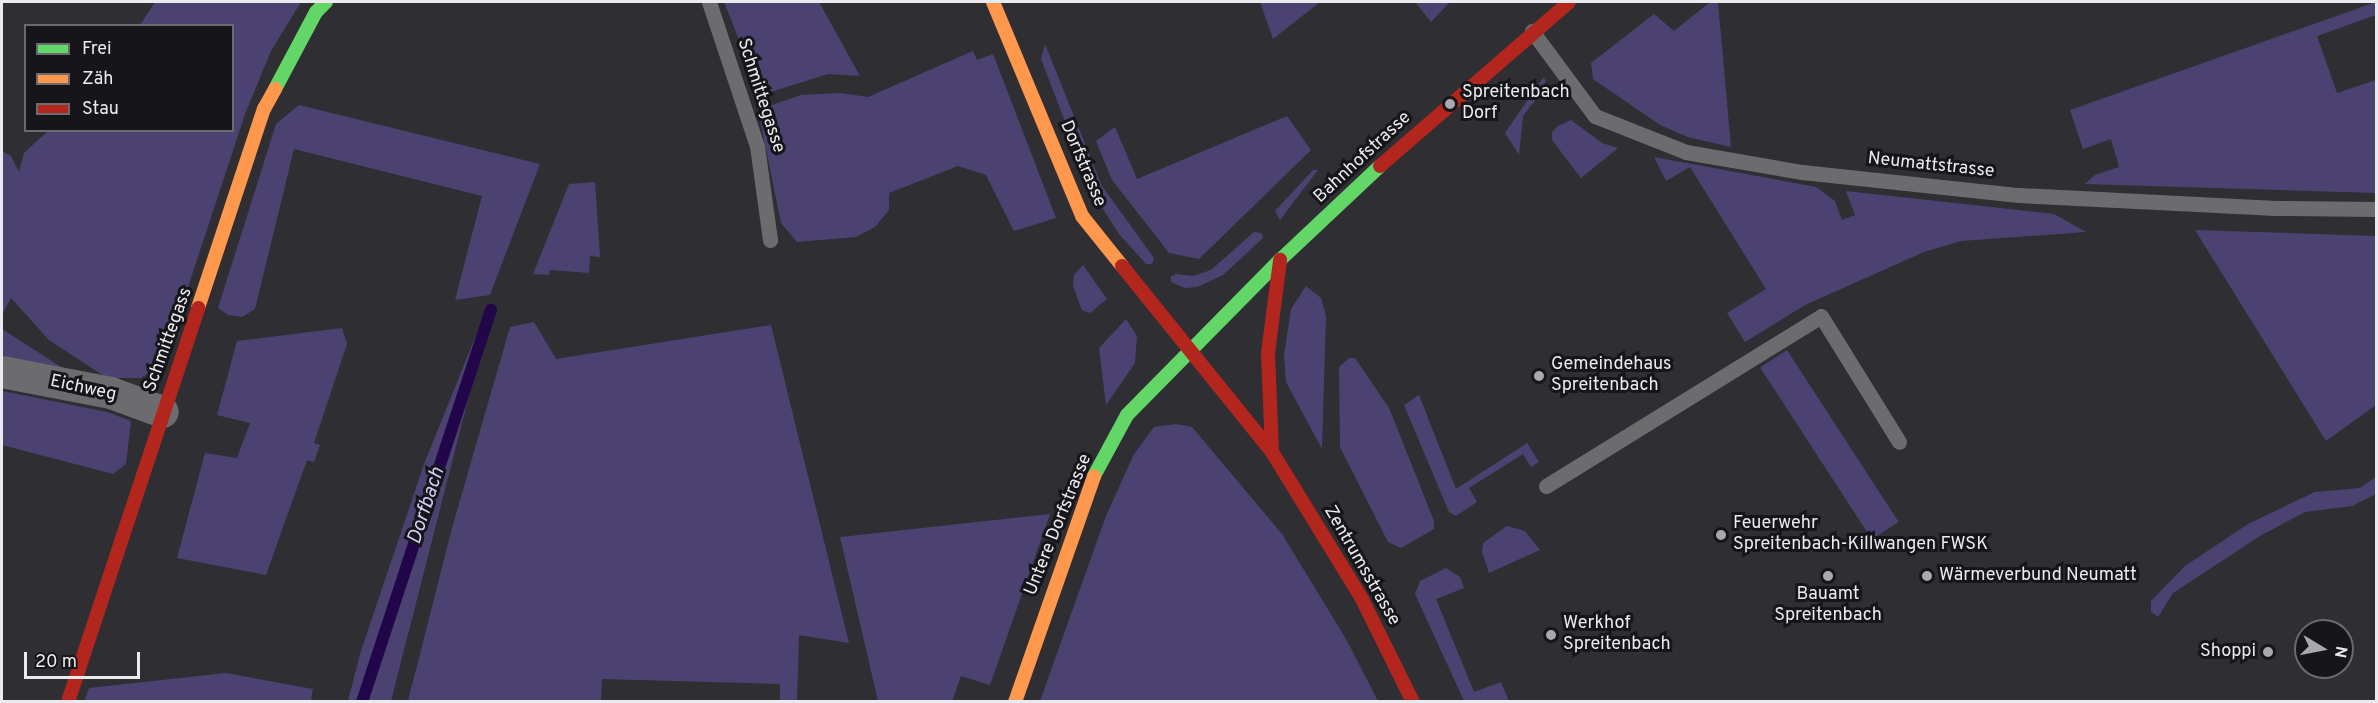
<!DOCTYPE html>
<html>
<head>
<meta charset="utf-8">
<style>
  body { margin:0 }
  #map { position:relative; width:2378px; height:703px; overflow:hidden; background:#2f2e33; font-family:Overpass,sans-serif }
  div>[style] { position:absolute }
  .green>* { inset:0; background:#4c4272; transform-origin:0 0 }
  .stream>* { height:12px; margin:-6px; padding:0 6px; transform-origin:6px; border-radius:6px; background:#21064a }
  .lane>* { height:15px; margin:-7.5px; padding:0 7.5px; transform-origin:7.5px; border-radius:7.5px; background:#6c6c6e }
  .street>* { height:32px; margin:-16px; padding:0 16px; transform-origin:16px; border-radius:16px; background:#6c6c6e }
  .fast>* { height:14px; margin:-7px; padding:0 7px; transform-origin:7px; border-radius:7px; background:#63d668 }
  .slow>* { height:14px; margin:-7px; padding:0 7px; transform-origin:7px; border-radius:7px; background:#ff974d }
  .jam>* { height:14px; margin:-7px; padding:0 7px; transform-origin:7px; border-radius:7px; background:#b3261e }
  .dots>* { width:16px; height:16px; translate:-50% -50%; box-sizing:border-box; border:3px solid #161519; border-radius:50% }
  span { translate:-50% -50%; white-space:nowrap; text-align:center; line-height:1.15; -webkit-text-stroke:6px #161519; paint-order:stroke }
  .poi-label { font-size:18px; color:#ebeaef }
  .left { translate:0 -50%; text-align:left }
  .right { translate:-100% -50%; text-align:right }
  .street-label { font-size:18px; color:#ebeaef }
  .water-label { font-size:20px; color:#d4cdf9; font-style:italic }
  .frame { position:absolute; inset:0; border:3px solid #ebeaef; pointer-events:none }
  .legend { position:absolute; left:24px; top:24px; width:210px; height:108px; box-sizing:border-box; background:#161519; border:2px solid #6b6a6f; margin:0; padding:8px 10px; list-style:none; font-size:18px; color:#ebeaef }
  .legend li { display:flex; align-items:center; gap:12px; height:30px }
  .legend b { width:30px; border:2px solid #6b6a6f }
  .north { position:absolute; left:2294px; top:619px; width:60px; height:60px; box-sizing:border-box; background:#161519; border:2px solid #6b6a6f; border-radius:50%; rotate:100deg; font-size:16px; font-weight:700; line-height:24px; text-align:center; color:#ebeaef }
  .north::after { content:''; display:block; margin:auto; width:21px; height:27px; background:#a9a8ad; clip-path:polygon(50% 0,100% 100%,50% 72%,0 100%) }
  .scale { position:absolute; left:24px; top:652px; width:116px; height:27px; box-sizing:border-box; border:3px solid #ebeaef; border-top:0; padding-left:8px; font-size:18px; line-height:21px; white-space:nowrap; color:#ebeaef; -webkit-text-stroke:4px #161519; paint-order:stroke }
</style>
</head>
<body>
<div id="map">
  <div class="green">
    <i style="clip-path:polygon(155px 2px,301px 2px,271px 51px,245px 114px,169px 345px,156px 368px,141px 378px,107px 378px,49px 340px,11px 298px,2px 315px,2px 151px,11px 156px,19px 172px,24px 153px,48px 131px,232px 130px,232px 26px,140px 25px)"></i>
    <i style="clip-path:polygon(724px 2px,819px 2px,860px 76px,828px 74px,761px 95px)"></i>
    <i style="clip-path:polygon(1260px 2px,1320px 2px,1273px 39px)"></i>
    <i style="clip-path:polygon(1415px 2px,1450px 2px,1431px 22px)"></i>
    <i style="clip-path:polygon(1710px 2px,1718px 2px,1731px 147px,1688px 137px,1660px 125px,1593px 79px,1591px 63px,1654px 14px,1674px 31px)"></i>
    <i style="clip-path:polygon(2376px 2px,2376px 15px,2317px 36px,2337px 93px,2376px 80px,2376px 193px,2085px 184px,2095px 175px,2119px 167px,2111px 139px,2083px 149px,2070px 110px)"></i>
    <i style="clip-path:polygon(1045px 44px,1102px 186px,1154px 258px,1152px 264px,1146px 264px,1119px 234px,1092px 192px,1041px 59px)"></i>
    <i style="clip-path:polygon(973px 51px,977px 60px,993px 54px,1056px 218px,1014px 231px,986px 175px,958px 166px,889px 193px,889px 210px,875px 227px,856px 237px,797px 242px,781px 223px,758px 110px,801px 95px,840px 93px,868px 97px)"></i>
    <i style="clip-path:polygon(1543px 78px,1546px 80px,1540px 94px,1523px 116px,1519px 155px,1505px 133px)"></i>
    <i style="clip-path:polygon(299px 105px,540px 164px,490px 295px,455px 300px,482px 196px,294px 149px,255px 309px,242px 317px,228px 315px,218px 308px,276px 124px)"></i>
    <i style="clip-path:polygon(1287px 116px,1311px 150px,1199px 259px,1169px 253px,1112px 180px,1096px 141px,1115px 127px,1137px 179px)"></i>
    <i style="clip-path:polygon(1571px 120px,1602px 143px,1618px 148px,1581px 178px,1552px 140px,1552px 132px,1558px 126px)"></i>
    <i style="clip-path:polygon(1654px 157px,1816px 187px,1835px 201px,1842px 220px,1855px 215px,1846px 191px,2054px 214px,2086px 232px,1961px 241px,1924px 252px,1805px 305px,1745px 342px,1727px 313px,1766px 289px,1690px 167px,1666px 181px)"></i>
    <i style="clip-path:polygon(1313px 170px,1318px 170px,1280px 220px,1275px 211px)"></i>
    <i style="clip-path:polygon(595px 182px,600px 257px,590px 256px,589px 273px,550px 270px,549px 275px,533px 274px,569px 184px)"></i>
    <i style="clip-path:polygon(2195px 230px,2376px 236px,2376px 405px,2326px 441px)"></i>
    <i style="clip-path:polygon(1254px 232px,1262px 233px,1263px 238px,1223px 275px,1197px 287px,1185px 288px,1171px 282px,1171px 276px,1176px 274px,1193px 276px,1211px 270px)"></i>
    <i style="clip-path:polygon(1083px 265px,1107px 299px,1090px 313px,1082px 310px,1073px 286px,1074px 275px)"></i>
    <i style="clip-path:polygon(1306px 286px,1321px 298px,1326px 316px,1322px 449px,1286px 382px,1284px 356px,1291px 309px)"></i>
    <i style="clip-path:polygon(485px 313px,494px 316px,474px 376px,391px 701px,348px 701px,360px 654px,424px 464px)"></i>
    <i style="clip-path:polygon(1126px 319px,1137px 336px,1135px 363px,1106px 405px,1099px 348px)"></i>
    <i style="clip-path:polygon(534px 322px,556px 359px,771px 325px,849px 643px,799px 635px,797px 701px,780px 701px,780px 684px,602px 679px,601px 701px,408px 701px,452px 528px,510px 327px)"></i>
    <i style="clip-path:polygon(342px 328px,347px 344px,314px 443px,320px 445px,314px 462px,307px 460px,266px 575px,177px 558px,205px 453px,237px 458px,250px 423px,217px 415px,237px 341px)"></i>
    <i style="clip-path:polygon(2px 329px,72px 374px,2px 356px)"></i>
    <i style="left:1787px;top:350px;width:205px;height:32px;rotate:57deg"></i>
    <i style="clip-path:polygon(1349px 358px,1355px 358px,1389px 408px,1434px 521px,1434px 529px,1401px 548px,1388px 542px,1340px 447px,1339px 367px)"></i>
    <i style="clip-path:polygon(2px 391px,107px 412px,131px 421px,126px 464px,113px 474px,2px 445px)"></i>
    <i style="clip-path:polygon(1419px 395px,1456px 489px,1527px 443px,1539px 462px,1531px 467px,1523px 454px,1469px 488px,1477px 502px,1456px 516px,1449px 512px,1404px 405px)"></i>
    <i style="clip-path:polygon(1176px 424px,1192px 427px,1282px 534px,1346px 639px,1378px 701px,1040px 701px,1106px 516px,1134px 454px,1154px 427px)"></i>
    <i style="clip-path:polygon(2376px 477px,2376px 494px,2352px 506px,2305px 512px,2260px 536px,2173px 593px,2158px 617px,2151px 612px,2151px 601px,2185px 566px,2248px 524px,2315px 492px,2360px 488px)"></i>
    <i style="clip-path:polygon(1050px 514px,990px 685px,961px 676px,952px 701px,878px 701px,840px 537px)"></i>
    <i style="clip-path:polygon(1507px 526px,1525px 531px,1540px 550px,1489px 573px,1482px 552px,1483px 543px)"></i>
    <i style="clip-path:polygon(1446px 568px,1460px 577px,1464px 588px,1436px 599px,1474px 692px,1501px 682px,1509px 701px,1464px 701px,1415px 594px,1420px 581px)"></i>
    <i style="clip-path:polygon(226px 673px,313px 689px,311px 700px,316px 701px,84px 702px,89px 688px)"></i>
  </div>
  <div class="stream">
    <i style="left:362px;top:702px;width:413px;rotate:-71.8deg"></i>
  </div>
  <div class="lane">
    <i style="left:709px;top:2px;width:152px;rotate:71.6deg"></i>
    <i style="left:757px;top:146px;width:95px;rotate:82.1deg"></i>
    <i style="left:1532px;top:31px;width:106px;rotate:53.5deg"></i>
    <i style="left:1595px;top:116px;width:98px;rotate:21.6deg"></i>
    <i style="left:1686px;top:152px;width:118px;rotate:9.8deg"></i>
    <i style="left:1802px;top:172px;width:218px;rotate:6.1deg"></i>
    <i style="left:2019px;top:195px;width:257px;rotate:2.9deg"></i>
    <i style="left:2276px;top:208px;width:100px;rotate:0.6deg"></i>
    <i style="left:1546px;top:486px;width:323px;rotate:-31.7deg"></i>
    <i style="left:1821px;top:316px;width:148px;rotate:58.2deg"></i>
  </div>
  <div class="street">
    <i style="left:2px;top:372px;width:111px;rotate:10.9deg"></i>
    <i style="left:111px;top:393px;width:55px;rotate:20.1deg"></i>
  </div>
  <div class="fast">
    <i style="left:275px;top:89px;width:87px;rotate:-62deg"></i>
    <i style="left:316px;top:12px;width:14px;rotate:-45deg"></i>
    <i style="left:1094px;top:476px;width:69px;rotate:-61.6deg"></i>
    <i style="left:1127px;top:415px;width:218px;rotate:-45.4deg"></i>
    <i style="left:1280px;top:260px;width:137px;rotate:-43.2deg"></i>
  </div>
  <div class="slow">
    <i style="left:993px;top:2px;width:232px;rotate:67.4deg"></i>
    <i style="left:1082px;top:216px;width:64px;rotate:51.3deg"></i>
    <i style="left:198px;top:308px;width:210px;rotate:-71.7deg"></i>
    <i style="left:264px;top:109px;width:23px;rotate:-61deg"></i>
    <i style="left:1015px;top:702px;width:239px;rotate:-70.7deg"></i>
  </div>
  <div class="jam">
    <i style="left:1380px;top:166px;width:250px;rotate:-40.9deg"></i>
    <i style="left:1122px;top:266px;width:239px;rotate:51.1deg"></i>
    <i style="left:1272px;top:452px;width:172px;rotate:58.5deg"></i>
    <i style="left:1362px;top:599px;width:115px;rotate:63.7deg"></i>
    <i style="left:1272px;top:452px;width:99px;rotate:-92.3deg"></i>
    <i style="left:1268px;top:353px;width:94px;rotate:-82.6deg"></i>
    <i style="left:68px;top:702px;width:415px;rotate:-71.7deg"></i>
  </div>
  <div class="dots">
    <i style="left:1450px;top:104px;background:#a9a8ad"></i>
    <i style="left:1539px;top:376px;background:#a9a8ad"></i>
    <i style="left:1721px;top:535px;background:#a9a8ad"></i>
    <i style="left:1828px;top:576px;background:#a9a8ad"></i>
    <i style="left:1927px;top:576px;background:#a9a8ad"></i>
    <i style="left:1551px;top:635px;background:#a9a8ad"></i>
    <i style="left:2268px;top:652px;background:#a9a8ad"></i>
  </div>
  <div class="poi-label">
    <span class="left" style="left:1462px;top:104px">Spreitenbach<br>Dorf</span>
    <span class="left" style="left:1551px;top:376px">Gemeindehaus<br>Spreitenbach</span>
    <span class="left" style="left:1733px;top:535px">Feuerwehr<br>Spreitenbach-Killwangen FWSK</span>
    <span class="left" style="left:1939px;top:576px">Wärmeverbund Neumatt</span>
    <span style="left:1828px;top:606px">Bauamt<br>Spreitenbach</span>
    <span class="left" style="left:1563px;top:635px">Werkhof<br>Spreitenbach</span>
    <span class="right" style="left:2256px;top:652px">Shoppi</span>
  </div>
  <div class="street-label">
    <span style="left:760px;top:96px;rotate:72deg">Schmittegasse</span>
    <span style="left:1363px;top:158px;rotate:-43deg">Bahnhofstrasse</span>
    <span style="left:1082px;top:164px;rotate:67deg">Dorfstrasse</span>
    <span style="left:1931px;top:166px;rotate:6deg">Neumattstrasse</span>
    <span style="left:169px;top:340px;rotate:-70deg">Schmittegass</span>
    <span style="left:83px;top:389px;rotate:12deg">Eichweg</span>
    <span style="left:1059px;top:525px;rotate:-68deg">Untere Dorfstrasse</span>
    <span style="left:1361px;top:566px;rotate:60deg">Zentrumsstrasse</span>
  </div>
  <div class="water-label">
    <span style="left:427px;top:506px;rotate:-72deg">Dorfbach</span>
  </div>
  <div class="frame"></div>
  <ul class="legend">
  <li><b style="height:8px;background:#63d668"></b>Frei</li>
  <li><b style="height:8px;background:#ff974d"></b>Zäh</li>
  <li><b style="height:8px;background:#b3261e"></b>Stau</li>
  </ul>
  <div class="north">N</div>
  <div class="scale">20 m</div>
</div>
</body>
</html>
